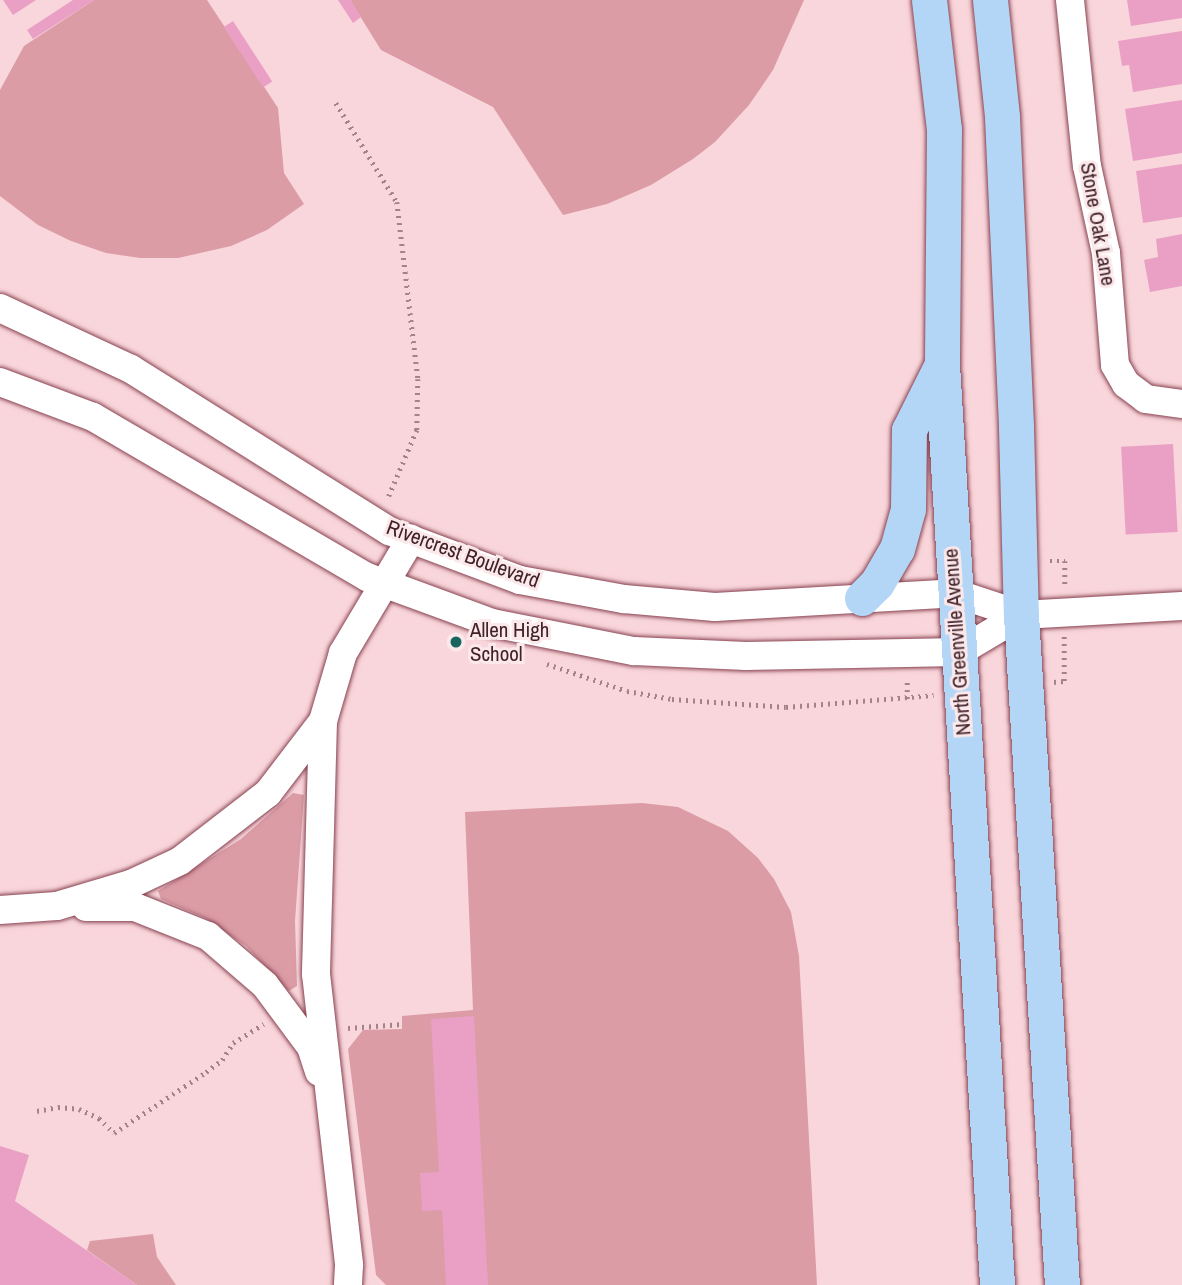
<!DOCTYPE html>
<html>
<head>
<meta charset="utf-8">
<style>
  body { margin:0 }
  #map { position:relative; width:1182px; height:1285px; overflow:hidden; background:#f9d6db; font-family:"Archivo Narrow",sans-serif }
  div>[style] { position:absolute }
  .green>* { inset:0; background:#db9ca6 }
  .building>* { inset:0; background:#e9a0c4; transform-origin:0 0 }
  .path>* { height:4.5px; margin-top:-2.25px; transform-origin:0; background:repeating-linear-gradient(90deg,#a48388 0 2px,transparent 0 7px) }
  .roads { filter:drop-shadow(0 0 2px #884150) drop-shadow(0 0 2px #884150) }
  .minor>* { height:28px; margin:-14px; padding:0 14px; transform-origin:14px; border-radius:14px; background:#fff }
  .major>* { height:35px; margin:-17.5px; padding:0 17.5px; transform-origin:17.5px; border-radius:17.5px; background:#b3d6f7 }
  .dots>* { width:19px; height:19px; translate:-50% -50%; box-sizing:border-box; border:4px solid #fae8eb; border-radius:50% }
  span { translate:-50% -50%; white-space:nowrap; text-align:center; line-height:1.15; -webkit-text-stroke:6px #fae8eb; paint-order:stroke }
  .street-label { font-size:21px; color:#422228 }
  .poi-label { font-size:21px; color:#422228 }
  .left { translate:0 -50%; text-align:left }
</style>
</head>
<body>
<div id="map">
  <div class="green">
    <i style="clip-path:polygon(94px 0,207px 0,278px 108px,284px 173px,304px 204px,267px 230px,231px 246px,178px 258px,140px 258px,106px 253px,71px 241px,38px 225px,0 196px,0 90px,24px 46px)"></i>
    <i style="clip-path:polygon(350px 0,804px 0,773px 70px,749px 105px,715px 142px,693px 159px,651px 185px,607px 204px,563px 215px,493px 107px,381px 50px)"></i>
    <i style="clip-path:polygon(293px 793px,304px 795px,295px 921px,297px 986px,289px 991px,246px 946px,205px 918px,161px 899px,158px 891px,241px 839px)"></i>
    <i style="clip-path:polygon(642px 803px,678px 807px,728px 831px,758px 858px,774px 879px,791px 912px,799px 956px,817px 1285px,386px 1285px,376px 1275px,348px 1049px,363px 1030px,402px 1029px,402px 1016px,473px 1010px,465px 812px)"></i>
    <i style="clip-path:polygon(153px 1234px,157px 1257px,176px 1285px,137px 1285px,87px 1250px,90px 1241px)"></i>
  </div>
  <div class="building">
    <i style="clip-path:polygon(3px 0,36px 0,13px 15px)"></i>
    <i style="clip-path:polygon(73px 0,94px 0,33px 39px,27px 30px)"></i>
    <i style="clip-path:polygon(338px 0,350px 0,361px 17px,353px 23px)"></i>
    <i style="clip-path:polygon(1127px 0,1182px 0,1182px 18px,1131px 26px)"></i>
    <i style="left:233px;top:21px;width:72px;height:11px;rotate:57deg"></i>
    <i style="clip-path:polygon(1182px 31px,1182px 84px,1133px 92px,1129px 65px,1122px 66px,1118px 41px)"></i>
    <i style="clip-path:polygon(1182px 100px,1182px 153px,1133px 161px,1125px 109px)"></i>
    <i style="clip-path:polygon(1182px 164px,1182px 217px,1143px 223px,1136px 171px)"></i>
    <i style="clip-path:polygon(1182px 234px,1182px 286px,1150px 292px,1144px 260px,1158px 257px,1156px 239px)"></i>
    <i style="left:1173px;top:444px;width:88px;height:52px;rotate:87deg"></i>
    <i style="clip-path:polygon(474px 1016px,488px 1285px,446px 1285px,442px 1210px,422px 1211px,420px 1173px,439px 1172px,431px 1019px)"></i>
    <i style="clip-path:polygon(0 1146px,29px 1155px,15px 1201px,137px 1285px,0 1285px)"></i>
  </div>
  <div class="path">
    <i style="left:336px;top:103px;width:116px;rotate:58.4deg"></i>
    <i style="left:397px;top:202px;width:178px;rotate:83.2deg"></i>
    <i style="left:418px;top:379px;width:51px;rotate:91.1deg"></i>
    <i style="left:417px;top:430px;width:72px;rotate:113deg"></i>
    <i style="left:1050px;top:561px;width:15px"></i>
    <i style="left:1065px;top:561px;width:25px;rotate:90deg"></i>
    <i style="left:547px;top:664px;width:84px;rotate:18.6deg"></i>
    <i style="left:627px;top:691px;width:46px;rotate:10.1deg"></i>
    <i style="left:672px;top:699px;width:114px;rotate:4deg"></i>
    <i style="left:786px;top:707px;width:148px;rotate:-4.6deg"></i>
    <i style="left:1054px;top:682px;width:10px;rotate:-6deg"></i>
    <i style="left:1064px;top:681px;width:45px;rotate:-90deg"></i>
    <i style="left:907px;top:699px;width:20px;rotate:-90deg"></i>
    <i style="left:348px;top:1028px;width:54px;rotate:-4.2deg"></i>
    <i style="left:37px;top:1111px;width:21px;rotate:-11deg"></i>
    <i style="left:58px;top:1107px;width:21px;rotate:5deg"></i>
    <i style="left:79px;top:1109px;width:22px;rotate:24deg"></i>
    <i style="left:99px;top:1118px;width:21px;rotate:45deg"></i>
    <i style="left:114px;top:1133px;width:110px;rotate:-33.5deg"></i>
    <i style="left:206px;top:1072px;width:20px;rotate:-37deg"></i>
    <i style="left:222px;top:1060px;width:20px;rotate:-57deg"></i>
    <i style="left:233px;top:1043px;width:36px;rotate:-32deg"></i>
  </div>
  <div class="roads">
    <div class="minor">
      <i style="left:1070px;top:0;width:167px;rotate:84.2deg"></i>
      <i style="left:1087px;top:166px;width:89px;rotate:77.7deg"></i>
      <i style="left:1106px;top:253px;width:112px;rotate:85.4deg"></i>
      <i style="left:1115px;top:365px;width:22px;rotate:60deg"></i>
      <i style="left:1126px;top:384px;width:25px;rotate:37deg"></i>
      <i style="left:1146px;top:399px;width:36px;rotate:8deg"></i>
      <i style="left:0;top:308px;width:145px;rotate:25deg"></i>
      <i style="left:131px;top:369px;width:305px;rotate:32.1deg"></i>
      <i style="left:389px;top:531px;width:140px;rotate:20.5deg"></i>
      <i style="left:520px;top:580px;width:106px;rotate:10.4deg"></i>
      <i style="left:624px;top:599px;width:91px;rotate:5deg"></i>
      <i style="left:715px;top:607px;width:240px;rotate:-3.3deg"></i>
      <i style="left:955px;top:593px;width:70px;rotate:18.4deg"></i>
      <i style="left:1021px;top:615px;width:161px;rotate:-3.2deg"></i>
      <i style="left:0;top:382px;width:99px;rotate:20.6deg"></i>
      <i style="left:93px;top:417px;width:317px;rotate:30.3deg"></i>
      <i style="left:367px;top:577px;width:133px;rotate:20.2deg"></i>
      <i style="left:492px;top:623px;width:145px;rotate:11.2deg"></i>
      <i style="left:634px;top:651px;width:112px;rotate:2.6deg"></i>
      <i style="left:746px;top:656px;width:213px;rotate:-1.1deg"></i>
      <i style="left:959px;top:652px;width:72px;rotate:-30.8deg"></i>
      <i style="left:323px;top:721px;width:253px;rotate:91.6deg"></i>
      <i style="left:316px;top:974px;width:293px;rotate:83.5deg"></i>
      <i style="left:349px;top:1265px;width:20px;rotate:93deg"></i>
      <i style="left:86px;top:907px;width:49px"></i>
      <i style="left:135px;top:907px;width:79px;rotate:21.7deg"></i>
      <i style="left:208px;top:936px;width:75px;rotate:40.7deg"></i>
      <i style="left:265px;top:985px;width:77px;rotate:53.4deg"></i>
      <i style="left:311px;top:1047px;width:26px;rotate:72deg"></i>
      <i style="left:0;top:910px;width:57px;rotate:-4deg"></i>
      <i style="left:57px;top:906px;width:77px;rotate:-16.6deg"></i>
      <i style="left:131px;top:884px;width:54px;rotate:-25.1deg"></i>
      <i style="left:180px;top:861px;width:111px;rotate:-37.7deg"></i>
      <i style="left:268px;top:793px;width:91px;rotate:-52.6deg"></i>
      <i style="left:323px;top:721px;width:71px;rotate:-73.6deg"></i>
      <i style="left:343px;top:653px;width:133px;rotate:-59.2deg"></i>
    </div>
    <div class="major">
      <i style="left:929px;top:0;width:130px;rotate:83.4deg"></i>
      <i style="left:944px;top:129px;width:235px;rotate:90.5deg"></i>
      <i style="left:942px;top:364px;width:923px;rotate:86.58deg"></i>
      <i style="left:990px;top:0;width:118px;rotate:84.1deg"></i>
      <i style="left:1002px;top:117px;width:311px;rotate:87.4deg"></i>
      <i style="left:1016px;top:428px;width:187px;rotate:88.5deg"></i>
      <i style="left:1021px;top:615px;width:671px;rotate:86.5deg"></i>
      <i style="left:862px;top:598px;width:21px;rotate:-45deg"></i>
      <i style="left:877px;top:583px;width:39px;rotate:-60deg"></i>
      <i style="left:897px;top:549px;width:41px;rotate:-74.6deg"></i>
      <i style="left:908px;top:509px;width:79px;rotate:-89.3deg"></i>
      <i style="left:909px;top:430px;width:74px;rotate:-63.4deg"></i>
    </div>
  </div>
  <div class="dots">
    <i style="left:456px;top:642px;background:#196661"></i>
  </div>
  <div class="street-label">
    <span style="left:1098px;top:224px;rotate:80deg">Stone Oak Lane</span>
    <span style="left:463px;top:554px;rotate:20deg">Rivercrest Boulevard</span>
    <span style="left:957px;top:642px;rotate:-94deg">North Greenville Avenue</span>
  </div>
  <div class="poi-label">
    <span class="left" style="left:470px;top:642px">Allen High<br>School</span>
  </div>
</div>
</body>
</html>
